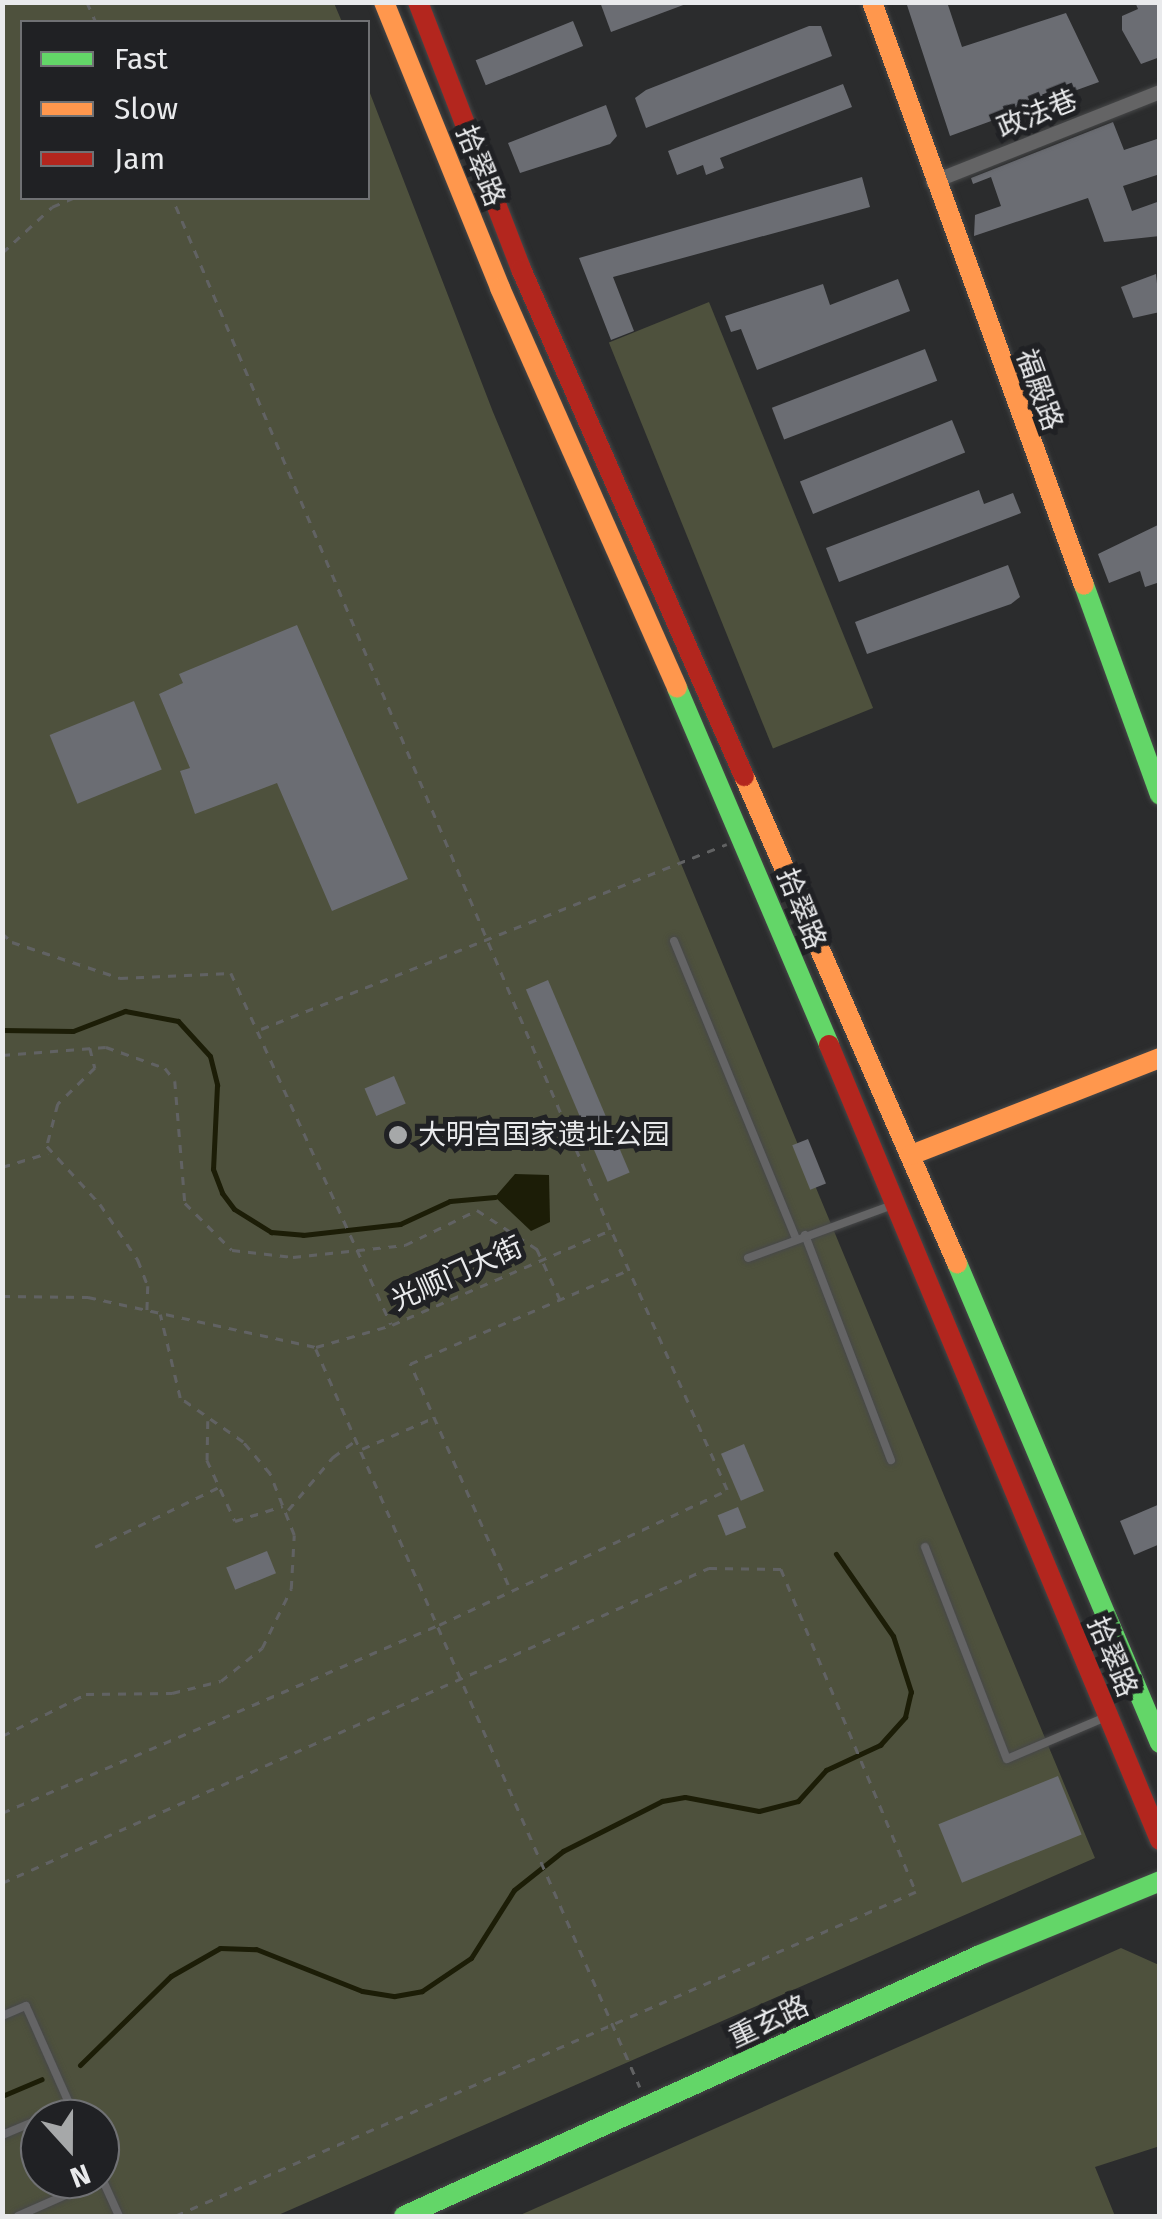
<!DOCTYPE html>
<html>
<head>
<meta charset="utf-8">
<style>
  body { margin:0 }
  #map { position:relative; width:1162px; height:2219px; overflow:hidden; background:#2b2c2d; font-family:"Fira Sans","Noto Sans SC",sans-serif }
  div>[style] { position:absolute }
  .green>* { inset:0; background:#4e513d; transform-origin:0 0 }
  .water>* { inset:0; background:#1c1d07 }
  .stream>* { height:5px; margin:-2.5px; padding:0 2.5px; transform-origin:2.5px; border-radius:2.5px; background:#1c1d07 }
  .building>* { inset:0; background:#6b6d73; transform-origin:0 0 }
  .path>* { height:2.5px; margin-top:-1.25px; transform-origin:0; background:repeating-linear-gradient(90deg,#616263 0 8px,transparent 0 16px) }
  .roads { filter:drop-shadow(0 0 2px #474849) drop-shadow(0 0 2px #474849) }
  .lane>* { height:8px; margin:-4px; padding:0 4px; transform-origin:4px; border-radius:4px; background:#646465 }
  .street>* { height:14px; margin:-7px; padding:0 7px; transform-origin:7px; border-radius:7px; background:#646465 }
  .fast>* { height:20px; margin:-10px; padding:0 10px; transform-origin:10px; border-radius:10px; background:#63d668 }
  .slow>* { height:20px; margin:-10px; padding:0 10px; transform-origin:10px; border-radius:10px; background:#ff974d }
  .jam>* { height:20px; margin:-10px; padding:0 10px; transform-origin:10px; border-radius:10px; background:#b3261e }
  .dots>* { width:28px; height:28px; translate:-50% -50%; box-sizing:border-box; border:5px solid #202124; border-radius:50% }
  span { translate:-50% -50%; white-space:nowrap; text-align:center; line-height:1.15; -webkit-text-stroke:10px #202124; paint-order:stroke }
  .street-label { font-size:28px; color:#e9eaec }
  .poi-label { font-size:28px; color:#e9eaec }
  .left { translate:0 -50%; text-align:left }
  .frame { position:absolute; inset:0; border:5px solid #e9eaec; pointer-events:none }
  .legend { position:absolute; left:20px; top:20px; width:350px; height:180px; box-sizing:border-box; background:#202124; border:2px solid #707174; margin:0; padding:12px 18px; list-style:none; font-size:30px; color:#e9eaec }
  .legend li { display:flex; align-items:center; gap:20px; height:50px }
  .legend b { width:50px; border:2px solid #707174 }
  .north { position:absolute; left:20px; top:2099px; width:100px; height:100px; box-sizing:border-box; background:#202124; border:2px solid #707174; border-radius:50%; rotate:159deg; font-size:28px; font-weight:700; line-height:40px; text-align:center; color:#e9eaec }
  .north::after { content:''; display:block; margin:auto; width:35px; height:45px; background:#a6a8a9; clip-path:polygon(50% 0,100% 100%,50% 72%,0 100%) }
</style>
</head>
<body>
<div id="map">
  <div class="green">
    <i style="clip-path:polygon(evenodd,3px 3px,334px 3px,342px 22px,22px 22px,22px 198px,368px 198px,368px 88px,493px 412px,1095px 1858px,276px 2216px,3px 2216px,3px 3px,40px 2119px,100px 2119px,100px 2179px,40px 2179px,40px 2119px)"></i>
    <i style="left:709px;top:302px;width:438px;height:108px;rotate:68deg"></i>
    <i style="clip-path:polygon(1121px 1948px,1159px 1965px,1160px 2146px,1095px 2167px,1115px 2216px,518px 2216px)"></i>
  </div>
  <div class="water">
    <i style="clip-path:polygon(515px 1174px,549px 1175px,550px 1222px,531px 1231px,495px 1197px)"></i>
  </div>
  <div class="stream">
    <i style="left:2px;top:1030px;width:71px;rotate:0.8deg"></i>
    <i style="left:73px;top:1031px;width:56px;rotate:-21deg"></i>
    <i style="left:125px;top:1011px;width:54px;rotate:10.7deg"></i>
    <i style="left:178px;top:1021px;width:47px;rotate:47.6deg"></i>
    <i style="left:210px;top:1056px;width:30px;rotate:76deg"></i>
    <i style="left:217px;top:1085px;width:84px;rotate:92.7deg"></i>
    <i style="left:213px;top:1169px;width:26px;rotate:69deg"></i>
    <i style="left:222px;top:1193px;width:20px;rotate:53deg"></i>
    <i style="left:234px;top:1209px;width:44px;rotate:31.9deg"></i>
    <i style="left:271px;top:1232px;width:32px;rotate:5deg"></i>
    <i style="left:303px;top:1235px;width:98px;rotate:-6.5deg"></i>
    <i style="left:400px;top:1224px;width:55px;rotate:-24.7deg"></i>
    <i style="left:450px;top:1201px;width:45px;rotate:-5.1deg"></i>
    <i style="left:80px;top:2065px;width:127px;rotate:-44.4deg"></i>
    <i style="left:171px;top:1976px;width:56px;rotate:-29.7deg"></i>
    <i style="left:220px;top:1948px;width:36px;rotate:2deg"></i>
    <i style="left:256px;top:1949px;width:114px;rotate:21.6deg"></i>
    <i style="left:362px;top:1991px;width:33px;rotate:9deg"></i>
    <i style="left:395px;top:1996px;width:27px;rotate:-10deg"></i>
    <i style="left:422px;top:1991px;width:59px;rotate:-34deg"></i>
    <i style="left:471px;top:1958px;width:80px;rotate:-57.7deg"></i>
    <i style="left:514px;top:1890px;width:63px;rotate:-38.5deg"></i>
    <i style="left:563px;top:1851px;width:111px;rotate:-26.8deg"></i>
    <i style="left:662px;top:1801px;width:23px;rotate:-10deg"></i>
    <i style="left:685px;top:1797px;width:75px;rotate:10.7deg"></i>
    <i style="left:759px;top:1811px;width:40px;rotate:-14.4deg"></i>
    <i style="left:798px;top:1801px;width:42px;rotate:-47.9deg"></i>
    <i style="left:826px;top:1770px;width:60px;rotate:-24.8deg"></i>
    <i style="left:880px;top:1745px;width:38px;rotate:-48deg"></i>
    <i style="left:905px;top:1717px;width:26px;rotate:-77deg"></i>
    <i style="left:911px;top:1692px;width:59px;rotate:-107.8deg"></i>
    <i style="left:893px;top:1636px;width:100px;rotate:-124.8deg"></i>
    <i style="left:2px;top:2096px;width:43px;rotate:-23deg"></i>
  </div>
  <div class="building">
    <i style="clip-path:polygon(600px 2px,685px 2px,686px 4px,611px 32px)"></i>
    <i style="clip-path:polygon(906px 2px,947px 2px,962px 47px,1066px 13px,1099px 82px,950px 136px)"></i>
    <i style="clip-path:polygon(1135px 2px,1160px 2px,1160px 57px,1141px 64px,1122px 30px,1122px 16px,1138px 9px)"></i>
    <i style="left:573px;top:21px;width:27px;height:105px;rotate:68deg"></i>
    <i style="clip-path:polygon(809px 26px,821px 26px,832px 56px,646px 128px,635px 98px,646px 90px)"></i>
    <i style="clip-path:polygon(843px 84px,852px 107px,720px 158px,724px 168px,706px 175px,703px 165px,677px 175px,668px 151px)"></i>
    <i style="clip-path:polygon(606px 105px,617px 136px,610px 144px,520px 173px,508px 143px)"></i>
    <i style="clip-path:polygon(1113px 122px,1124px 150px,1160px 138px,1160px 174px,1123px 186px,1132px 211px,1160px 201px,1160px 236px,1104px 242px,1088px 198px,974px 236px,975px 215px,1001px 206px,991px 177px,973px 184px,971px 178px)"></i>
    <i style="clip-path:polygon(862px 177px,870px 207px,613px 277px,634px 331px,611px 340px,579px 258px)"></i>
    <i style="clip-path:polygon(1156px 274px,1160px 312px,1133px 318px,1121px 287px)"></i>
    <i style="clip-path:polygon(898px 279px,910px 311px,757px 370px,741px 329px,731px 332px,725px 316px,823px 284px,830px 305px)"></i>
    <i style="left:925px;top:349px;width:34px;height:164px;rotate:69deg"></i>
    <i style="left:952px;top:420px;width:35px;height:164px;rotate:68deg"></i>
    <i style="clip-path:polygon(979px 490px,984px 504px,1013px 493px,1021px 513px,839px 582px,826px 548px)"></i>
    <i style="clip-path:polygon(1160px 524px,1160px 582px,1145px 587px,1140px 571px,1109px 583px,1098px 554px)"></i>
    <i style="clip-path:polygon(1008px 565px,1020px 597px,1011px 604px,867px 654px,855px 622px)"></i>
    <i style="clip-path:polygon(297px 625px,408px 879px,332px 911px,277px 783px,195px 814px,180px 771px,190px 768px,159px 694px,183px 683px,179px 674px)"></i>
    <i style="left:134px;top:701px;width:74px;height:91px;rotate:68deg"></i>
    <i style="left:548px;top:980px;width:209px;height:24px;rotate:67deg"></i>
    <i style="left:394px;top:1076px;width:30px;height:32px;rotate:67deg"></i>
    <i style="left:808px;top:1139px;width:48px;height:17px;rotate:68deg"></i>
    <i style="left:744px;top:1444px;width:51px;height:25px;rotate:67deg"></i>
    <i style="clip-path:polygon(1160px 1504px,1160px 1544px,1134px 1555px,1120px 1521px)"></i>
    <i style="left:738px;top:1507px;width:22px;height:22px;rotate:68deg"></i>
    <i style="left:267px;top:1551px;width:24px;height:44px;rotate:68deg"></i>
    <i style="left:1058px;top:1776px;width:63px;height:129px;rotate:68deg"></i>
  </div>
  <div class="path">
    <i style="left:87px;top:2px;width:22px;rotate:66deg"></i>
    <i style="left:2px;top:253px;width:68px;rotate:-42.6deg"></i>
    <i style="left:52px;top:207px;width:23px;rotate:-23deg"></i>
    <i style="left:2px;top:933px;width:13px;rotate:42deg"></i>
    <i style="left:12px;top:942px;width:114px;rotate:18.4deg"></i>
    <i style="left:120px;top:978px;width:111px;rotate:-2.6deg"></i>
    <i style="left:231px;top:973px;width:386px;rotate:65.5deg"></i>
    <i style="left:261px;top:1029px;width:501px;rotate:-21.65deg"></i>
    <i style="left:90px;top:1048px;width:21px;rotate:76deg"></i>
    <i style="left:95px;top:1068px;width:52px;rotate:135.8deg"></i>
    <i style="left:58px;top:1104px;width:43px;rotate:104.7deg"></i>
    <i style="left:47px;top:1146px;width:79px;rotate:47.6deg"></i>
    <i style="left:100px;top:1204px;width:68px;rotate:55.8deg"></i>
    <i style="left:138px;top:1260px;width:28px;rotate:69deg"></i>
    <i style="left:148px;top:1286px;width:24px;rotate:92deg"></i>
    <i style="left:2px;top:1055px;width:104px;rotate:-4.4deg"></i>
    <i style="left:106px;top:1047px;width:63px;rotate:19.6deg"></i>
    <i style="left:165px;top:1068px;width:16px;rotate:52deg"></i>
    <i style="left:175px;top:1081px;width:122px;rotate:85.3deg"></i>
    <i style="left:185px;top:1203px;width:66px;rotate:45deg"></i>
    <i style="left:232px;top:1250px;width:61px;rotate:6.5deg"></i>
    <i style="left:293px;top:1257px;width:113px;rotate:-6.1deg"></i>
    <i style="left:405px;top:1245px;width:80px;rotate:-25.9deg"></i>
    <i style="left:477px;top:1210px;width:72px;rotate:33deg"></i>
    <i style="left:537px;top:1249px;width:55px;rotate:65.3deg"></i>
    <i style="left:2px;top:1167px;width:48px;rotate:-16.9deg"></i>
    <i style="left:2px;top:1296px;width:86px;rotate:0.7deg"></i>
    <i style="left:88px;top:1297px;width:233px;rotate:12.4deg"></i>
    <i style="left:316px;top:1347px;width:79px;rotate:-16.1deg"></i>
    <i style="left:392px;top:1325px;width:238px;rotate:-23.5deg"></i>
    <i style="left:610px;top:1230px;width:1121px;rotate:-113deg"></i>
    <i style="left:316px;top:1349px;width:806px;rotate:66.3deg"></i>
    <i style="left:208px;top:1421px;width:39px;rotate:91deg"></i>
    <i style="left:207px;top:1460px;width:67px;rotate:65.3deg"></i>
    <i style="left:235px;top:1521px;width:50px;rotate:-17.4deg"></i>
    <i style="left:362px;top:1449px;width:77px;rotate:-23.6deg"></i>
    <i style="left:288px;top:1510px;width:70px;rotate:-49.7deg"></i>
    <i style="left:333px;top:1457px;width:27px;rotate:-36deg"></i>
    <i style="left:95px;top:1547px;width:138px;rotate:-25.8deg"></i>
    <i style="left:508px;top:1585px;width:242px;rotate:-113.9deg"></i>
    <i style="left:410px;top:1364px;width:235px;rotate:-23.3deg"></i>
    <i style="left:2px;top:1736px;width:94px;rotate:-26.6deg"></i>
    <i style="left:86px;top:1694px;width:86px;rotate:-0.7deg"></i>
    <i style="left:172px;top:1693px;width:50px;rotate:-13.8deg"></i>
    <i style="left:221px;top:1681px;width:53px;rotate:-38.8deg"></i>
    <i style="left:262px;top:1648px;width:66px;rotate:-63.8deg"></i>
    <i style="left:291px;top:1589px;width:54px;rotate:-86.8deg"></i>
    <i style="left:294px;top:1535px;width:66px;rotate:-111.5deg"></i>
    <i style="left:270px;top:1474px;width:42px;rotate:-130.2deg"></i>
    <i style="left:243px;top:1442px;width:77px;rotate:-145.1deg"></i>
    <i style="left:180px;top:1398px;width:86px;rotate:-103.4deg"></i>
    <i style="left:2px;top:1813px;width:476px;rotate:-23.3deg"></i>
    <i style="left:439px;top:1625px;width:318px;rotate:-25.1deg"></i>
    <i style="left:727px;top:1490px;width:284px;rotate:-114.1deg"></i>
    <i style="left:2px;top:1883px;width:774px;rotate:-24.02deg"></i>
    <i style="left:709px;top:1568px;width:72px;rotate:0.8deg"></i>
    <i style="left:781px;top:1569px;width:350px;rotate:67.3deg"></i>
    <i style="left:916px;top:1892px;width:808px;rotate:156.35deg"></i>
  </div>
  <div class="roads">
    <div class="lane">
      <i style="left:674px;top:941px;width:322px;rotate:67.7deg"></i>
      <i style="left:805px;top:1235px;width:241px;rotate:69.1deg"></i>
      <i style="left:748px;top:1258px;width:154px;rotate:-20.1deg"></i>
      <i style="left:925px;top:1547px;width:227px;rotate:68.9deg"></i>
      <i style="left:1007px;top:1759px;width:108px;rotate:-23deg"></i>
      <i style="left:2px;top:2016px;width:26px;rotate:-23deg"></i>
      <i style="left:26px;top:2006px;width:124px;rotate:66.1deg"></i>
      <i style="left:41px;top:2119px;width:32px;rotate:-24deg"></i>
      <i style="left:2px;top:2135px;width:41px;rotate:-22.8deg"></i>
      <i style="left:100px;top:2174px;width:46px;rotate:65.7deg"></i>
      <i style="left:18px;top:2216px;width:92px;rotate:-23.8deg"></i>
    </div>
    <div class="street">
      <i style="left:933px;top:182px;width:244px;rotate:-21.6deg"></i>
    </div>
    <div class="fast">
      <i style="left:1084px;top:585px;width:223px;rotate:70.1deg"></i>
      <i style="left:677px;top:688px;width:388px;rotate:66.9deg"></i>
      <i style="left:957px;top:1263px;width:521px;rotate:67.08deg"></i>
      <i style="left:404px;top:2216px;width:632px;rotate:-24.38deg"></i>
      <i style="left:980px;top:1955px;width:195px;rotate:-22.3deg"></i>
    </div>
    <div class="slow">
      <i style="left:384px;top:2px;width:309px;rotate:67.9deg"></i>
      <i style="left:500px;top:288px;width:437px;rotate:66.1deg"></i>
      <i style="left:872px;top:2px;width:620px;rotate:70.02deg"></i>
      <i style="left:744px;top:776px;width:532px;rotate:66.38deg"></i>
      <i style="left:911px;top:1155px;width:267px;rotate:-21.3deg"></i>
    </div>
    <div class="jam">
      <i style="left:418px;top:2px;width:286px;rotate:68.9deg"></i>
      <i style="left:521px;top:269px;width:554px;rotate:66.26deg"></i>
      <i style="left:829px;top:1045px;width:861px;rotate:67.4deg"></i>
    </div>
  </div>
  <div class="dots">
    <i style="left:398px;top:1135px;background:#a6a8a9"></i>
  </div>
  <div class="street-label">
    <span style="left:1037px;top:114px;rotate:-22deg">政法巷</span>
    <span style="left:480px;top:166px;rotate:68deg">拾翠路</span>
    <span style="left:1039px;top:390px;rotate:70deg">福殿路</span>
    <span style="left:801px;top:909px;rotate:68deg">拾翠路</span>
    <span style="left:457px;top:1274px;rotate:-24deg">光顺门大街</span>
    <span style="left:1112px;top:1657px;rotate:67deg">拾翠路</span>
    <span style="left:769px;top:2022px;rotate:-25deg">重玄路</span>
  </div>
  <div class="poi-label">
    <span class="left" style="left:418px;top:1135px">大明宫国家遗址公园</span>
  </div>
  <div class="frame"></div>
  <ul class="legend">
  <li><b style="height:12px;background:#63d668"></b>Fast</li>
  <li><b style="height:12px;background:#ff974d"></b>Slow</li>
  <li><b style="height:12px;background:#b3261e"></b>Jam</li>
  </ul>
  <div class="north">N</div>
</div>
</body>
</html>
